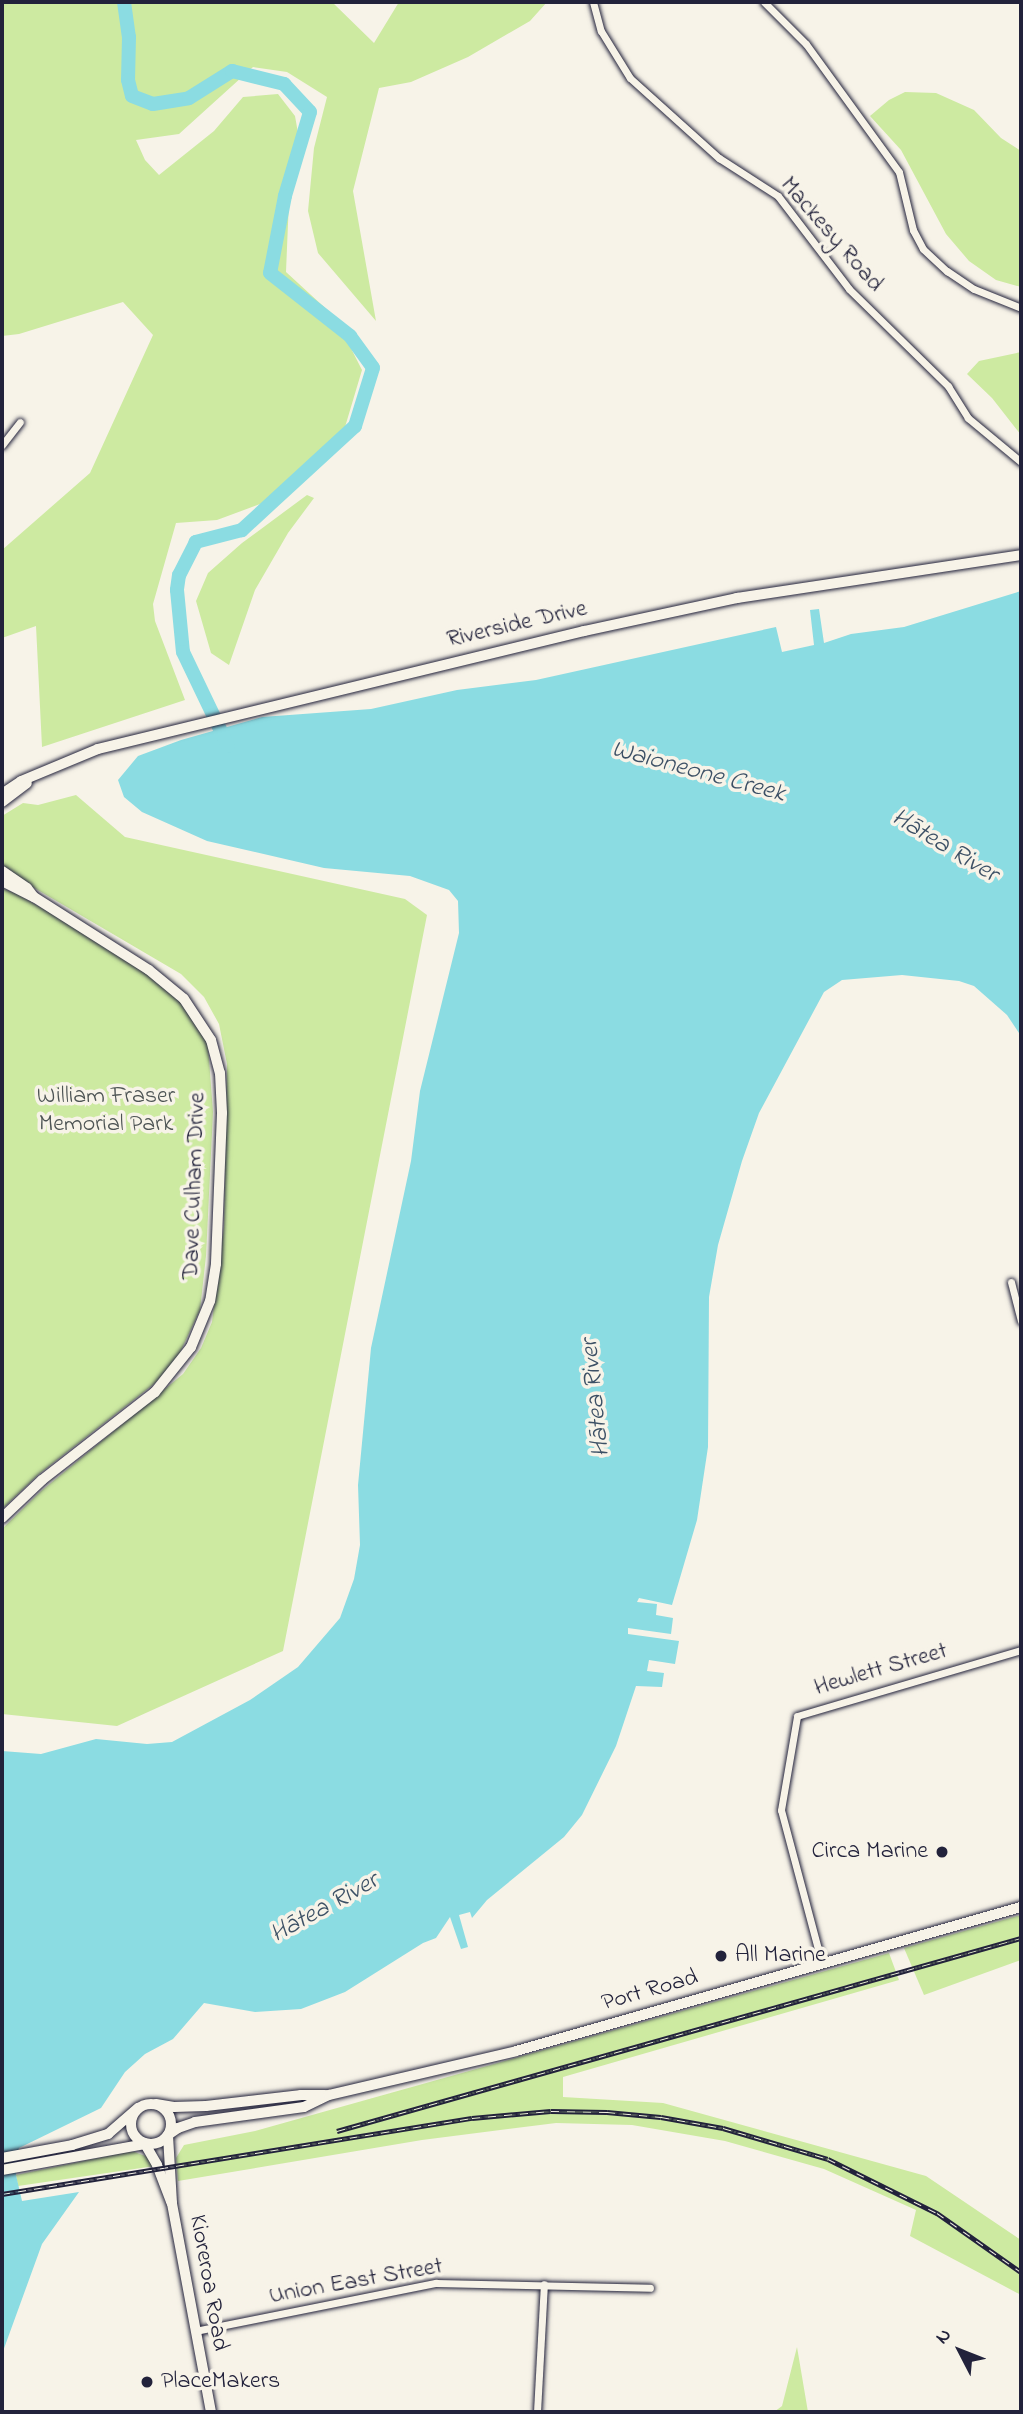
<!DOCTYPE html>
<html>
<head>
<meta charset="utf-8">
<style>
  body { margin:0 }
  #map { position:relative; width:1023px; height:2414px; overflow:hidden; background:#f7f3e8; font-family:"Indie Flower",sans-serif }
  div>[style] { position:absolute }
  .green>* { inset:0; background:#cdeaa1 }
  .water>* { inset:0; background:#8bdce2 }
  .river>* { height:14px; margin:-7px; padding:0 7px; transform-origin:7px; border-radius:7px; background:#8bdce2 }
  .roads { filter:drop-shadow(0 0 2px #22223b) drop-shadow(0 0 2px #22223b) }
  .street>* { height:7px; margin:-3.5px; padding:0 3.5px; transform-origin:3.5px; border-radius:3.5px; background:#f7f3e8 }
  .secondary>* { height:10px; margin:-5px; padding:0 5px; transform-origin:5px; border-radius:5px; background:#f7f3e8 }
  .secondary>.ring { margin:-5px; padding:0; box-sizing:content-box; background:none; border:10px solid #f7f3e8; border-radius:50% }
  .rail>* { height:5px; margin-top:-2.5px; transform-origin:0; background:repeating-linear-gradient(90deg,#f7f3e8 0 8px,#22223b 0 16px); box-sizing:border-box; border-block:2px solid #22223b }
  .dots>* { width:19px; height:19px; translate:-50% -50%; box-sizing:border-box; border:4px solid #f7f3e8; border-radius:50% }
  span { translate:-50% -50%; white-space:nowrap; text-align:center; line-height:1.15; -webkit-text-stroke:7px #f7f3e8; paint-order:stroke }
  .street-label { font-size:24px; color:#22223b }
  .park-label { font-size:24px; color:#4d5454 }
  .poi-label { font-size:24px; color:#22223b }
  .right { translate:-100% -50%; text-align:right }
  .left { translate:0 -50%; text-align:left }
  .water-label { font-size:26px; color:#3c5065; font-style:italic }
  .frame { position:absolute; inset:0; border:4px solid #22223b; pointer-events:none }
  .north { position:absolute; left:925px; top:2316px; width:70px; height:70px; -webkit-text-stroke:5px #f7f3e8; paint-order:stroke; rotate:312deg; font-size:19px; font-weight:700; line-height:28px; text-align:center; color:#22223b }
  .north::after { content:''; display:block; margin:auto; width:24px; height:32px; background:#22223b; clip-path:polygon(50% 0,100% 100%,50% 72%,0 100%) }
</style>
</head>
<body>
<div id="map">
  <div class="green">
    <i style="clip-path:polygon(2px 2px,332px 2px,374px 43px,399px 2px,547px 2px,530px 21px,468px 57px,411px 82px,379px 88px,353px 191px,376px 321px,318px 253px,308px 211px,314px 148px,327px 97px,287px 72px,253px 67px,179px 134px,136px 140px,145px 160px,159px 175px,214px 131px,243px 97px,278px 94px,295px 116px,301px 150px,289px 200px,286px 272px,335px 317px,362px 370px,345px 427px,279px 497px,217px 520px,176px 523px,153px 604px,155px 621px,185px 700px,42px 747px,36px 626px,2px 638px,2px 550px,90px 473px,153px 335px,123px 302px,19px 334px,2px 336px)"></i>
    <i style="clip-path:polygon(905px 92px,936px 93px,974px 110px,1001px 138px,1021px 151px,1021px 287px,996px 280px,969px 261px,946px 234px,901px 150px,870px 116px,889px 100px)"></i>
    <i style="clip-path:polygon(1021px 352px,1021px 435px,992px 398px,967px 374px,979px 361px)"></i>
    <i style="clip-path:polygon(307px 495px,314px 498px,288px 533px,255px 590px,229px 665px,211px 653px,196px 601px,208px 573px,242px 543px)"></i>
    <i style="clip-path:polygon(76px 795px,125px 837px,405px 899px,427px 915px,283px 1651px,117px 1726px,2px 1714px,2px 1529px,40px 1492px,183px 1374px,201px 1348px,212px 1322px,224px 1227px,227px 1064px,219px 1024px,204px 997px,181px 974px,2px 869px,2px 816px,23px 803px,38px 805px)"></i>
    <i style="clip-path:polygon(2px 888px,17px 894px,144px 966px,198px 1013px,208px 1046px,213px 1112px,206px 1256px,200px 1310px,176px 1361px,154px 1384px,39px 1474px,2px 1509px)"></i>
    <i style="clip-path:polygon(1021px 1915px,1021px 1960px,924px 1995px,904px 1948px)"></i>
    <i style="clip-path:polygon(889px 1953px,899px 1980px,563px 2077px,563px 2097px,663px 2103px,926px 2176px,1021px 2240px,1021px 2295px,910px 2236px,916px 2210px,824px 2169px,725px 2141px,632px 2125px,556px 2123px,422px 2140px,178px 2181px,176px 2158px,184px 2145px,255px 2131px)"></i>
    <i style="clip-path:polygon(132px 2151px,148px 2157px,155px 2166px,18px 2186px,16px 2175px)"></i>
    <i style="clip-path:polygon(797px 2347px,808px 2412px,774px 2412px,782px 2406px)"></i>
  </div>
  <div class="water">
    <i style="clip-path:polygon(1021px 591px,1021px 1036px,1007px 1015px,974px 986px,959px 981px,902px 975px,842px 980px,824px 992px,759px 1113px,742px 1161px,718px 1245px,709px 1297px,708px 1447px,697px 1520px,672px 1605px,639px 1598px,637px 1602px,657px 1604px,656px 1615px,673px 1618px,671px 1634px,628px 1628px,628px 1634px,679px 1641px,675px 1664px,649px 1660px,647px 1671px,664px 1673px,662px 1687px,636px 1686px,616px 1746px,582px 1815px,564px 1837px,487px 1900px,472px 1918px,470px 1912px,459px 1915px,468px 1947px,461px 1949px,450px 1917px,436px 1938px,423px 1943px,345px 1992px,301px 2009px,255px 2012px,204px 2003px,173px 2039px,145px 2054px,125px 2072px,101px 2108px,19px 2148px,16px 2175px,22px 2201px,79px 2192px,42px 2244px,2px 2354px,2px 1751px,41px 1754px,96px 1739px,147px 1744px,172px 1742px,250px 1700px,298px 1667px,340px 1618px,354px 1579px,360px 1545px,358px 1485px,371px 1348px,411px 1161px,420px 1091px,459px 933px,458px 901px,449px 890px,410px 876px,324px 868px,207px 841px,142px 812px,124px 797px,118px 780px,138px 756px,181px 740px,262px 717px,371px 709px,457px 690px,536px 680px,776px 627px,782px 652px,814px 645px,810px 610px,819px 609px,824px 643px,851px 634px,904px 627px)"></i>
  </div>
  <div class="river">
    <i style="left:124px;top:2px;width:35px;rotate:82deg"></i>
    <i style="left:129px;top:37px;width:43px;rotate:91.3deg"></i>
    <i style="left:128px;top:80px;width:16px;rotate:76deg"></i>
    <i style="left:132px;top:96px;width:22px;rotate:21deg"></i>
    <i style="left:153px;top:104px;width:36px;rotate:-9deg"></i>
    <i style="left:189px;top:98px;width:51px;rotate:-32.1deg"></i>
    <i style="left:232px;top:71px;width:54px;rotate:14deg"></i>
    <i style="left:284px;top:84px;width:38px;rotate:47deg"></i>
    <i style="left:310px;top:112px;width:88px;rotate:106.6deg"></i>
    <i style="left:285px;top:196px;width:78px;rotate:101deg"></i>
    <i style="left:270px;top:273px;width:102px;rotate:38.2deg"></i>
    <i style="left:350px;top:336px;width:39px;rotate:54deg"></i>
    <i style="left:373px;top:368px;width:61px;rotate:107.2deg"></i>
    <i style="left:355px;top:426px;width:154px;rotate:137.4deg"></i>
    <i style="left:242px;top:530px;width:48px;rotate:165.4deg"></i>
    <i style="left:196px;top:542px;width:37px;rotate:117deg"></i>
    <i style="left:179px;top:575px;width:15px;rotate:98deg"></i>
    <i style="left:177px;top:590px;width:62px;rotate:84.5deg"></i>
    <i style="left:183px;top:652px;width:104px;rotate:64.4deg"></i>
  </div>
  <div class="roads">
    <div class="street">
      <i style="left:593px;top:2px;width:30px;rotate:75deg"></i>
      <i style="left:601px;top:31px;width:55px;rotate:58.3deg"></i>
      <i style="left:630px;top:78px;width:120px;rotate:42deg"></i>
      <i style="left:719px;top:158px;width:70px;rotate:32.8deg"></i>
      <i style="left:778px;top:196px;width:117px;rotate:52.6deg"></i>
      <i style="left:849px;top:289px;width:139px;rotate:44.4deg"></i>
      <i style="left:948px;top:386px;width:38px;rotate:58deg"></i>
      <i style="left:968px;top:418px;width:69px;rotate:39.7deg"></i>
      <i style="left:764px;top:2px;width:59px;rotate:45deg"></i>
      <i style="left:806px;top:44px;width:158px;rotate:54deg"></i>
      <i style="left:899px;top:172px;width:60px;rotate:76.4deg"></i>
      <i style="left:913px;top:230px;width:21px;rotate:62deg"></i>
      <i style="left:923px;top:249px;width:33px;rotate:43deg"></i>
      <i style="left:947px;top:271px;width:32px;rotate:34deg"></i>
      <i style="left:974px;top:289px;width:51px;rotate:22deg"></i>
      <i style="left:2px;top:445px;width:29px;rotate:-52deg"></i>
      <i style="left:1011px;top:1282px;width:40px;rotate:75.6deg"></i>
      <i style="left:822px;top:1964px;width:159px;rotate:-104.9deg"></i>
      <i style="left:781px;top:1810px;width:95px;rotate:-80.3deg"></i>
      <i style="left:797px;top:1716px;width:234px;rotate:-16.4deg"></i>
      <i style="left:195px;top:2331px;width:246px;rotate:-11.3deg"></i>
      <i style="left:436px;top:2283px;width:214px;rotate:1.3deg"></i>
      <i style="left:537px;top:2412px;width:128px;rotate:-86.9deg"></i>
    </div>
    <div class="secondary">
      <i style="left:2px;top:794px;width:23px;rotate:-34deg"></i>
      <i style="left:21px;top:781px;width:83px;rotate:-22.6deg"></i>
      <i style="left:98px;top:749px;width:500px;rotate:-13.65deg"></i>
      <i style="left:584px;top:631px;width:157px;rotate:-12.2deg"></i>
      <i style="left:737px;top:598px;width:287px;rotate:-8.6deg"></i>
      <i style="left:2px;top:802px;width:31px;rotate:-37deg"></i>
      <i style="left:2px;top:871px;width:30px;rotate:34deg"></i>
      <i style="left:27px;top:888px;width:10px;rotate:53deg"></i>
      <i style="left:2px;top:881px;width:36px;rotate:27deg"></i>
      <i style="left:34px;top:897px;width:136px;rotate:32.4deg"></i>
      <i style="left:149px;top:970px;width:45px;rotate:39.6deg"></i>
      <i style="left:184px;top:999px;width:49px;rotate:56.6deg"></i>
      <i style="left:211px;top:1040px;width:34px;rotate:75deg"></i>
      <i style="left:220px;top:1073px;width:40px;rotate:87.1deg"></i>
      <i style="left:222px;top:1113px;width:151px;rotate:92.3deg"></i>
      <i style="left:216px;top:1264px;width:37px;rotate:99deg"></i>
      <i style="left:210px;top:1301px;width:50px;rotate:112.4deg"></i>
      <i style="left:191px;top:1347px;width:58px;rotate:128.7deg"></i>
      <i style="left:155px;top:1392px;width:143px;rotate:142.1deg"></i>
      <i style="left:42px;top:1480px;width:55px;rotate:136.5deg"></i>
      <i class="ring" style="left:131px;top:2104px;width:30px;height:30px"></i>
      <i style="left:156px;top:2104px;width:18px;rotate:9deg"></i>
      <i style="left:174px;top:2107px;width:32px;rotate:-2deg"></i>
      <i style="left:206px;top:2106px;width:96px;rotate:-6.6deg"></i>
      <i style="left:301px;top:2095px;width:24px"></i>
      <i style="left:2px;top:2158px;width:71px;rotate:-10.5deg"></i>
      <i style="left:72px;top:2145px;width:38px;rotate:-17deg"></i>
      <i style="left:108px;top:2134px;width:40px;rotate:-41deg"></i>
      <i style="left:2px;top:2170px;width:145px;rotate:-10.3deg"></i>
      <i style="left:145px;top:2144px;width:24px;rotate:60deg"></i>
      <i style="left:157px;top:2165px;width:40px;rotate:69deg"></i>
      <i style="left:211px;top:2412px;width:213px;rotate:-100.6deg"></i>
      <i style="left:172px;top:2203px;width:68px;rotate:-93.4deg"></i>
      <i style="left:168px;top:2135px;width:12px;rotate:-35deg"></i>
      <i style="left:178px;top:2128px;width:18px;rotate:-19deg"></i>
      <i style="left:195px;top:2122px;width:110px;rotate:-7.8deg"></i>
      <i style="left:304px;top:2107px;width:28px;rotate:-26deg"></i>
      <i style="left:329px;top:2095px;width:192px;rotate:-13.2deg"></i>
      <i style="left:516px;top:2051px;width:525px;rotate:-15.92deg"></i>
    </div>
  </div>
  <div class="rail">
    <i style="left:337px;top:2131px;width:711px;rotate:-15.76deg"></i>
    <i style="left:2px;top:2194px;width:476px;rotate:-9.2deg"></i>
    <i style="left:472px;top:2118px;width:79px;rotate:-5.1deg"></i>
    <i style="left:551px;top:2111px;width:56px;rotate:1deg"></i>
    <i style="left:607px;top:2112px;width:54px;rotate:5.3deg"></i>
    <i style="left:661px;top:2117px;width:63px;rotate:10.1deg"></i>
    <i style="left:723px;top:2128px;width:109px;rotate:16.4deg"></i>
    <i style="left:828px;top:2159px;width:122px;rotate:26.4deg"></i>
    <i style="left:937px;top:2213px;width:103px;rotate:35.1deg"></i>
  </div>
  <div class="dots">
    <i style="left:942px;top:1852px;background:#22223b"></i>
    <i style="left:721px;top:1956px;background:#22223b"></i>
    <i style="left:147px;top:2382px;background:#22223b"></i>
  </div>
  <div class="street-label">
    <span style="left:831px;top:235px;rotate:49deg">Mackesy Road</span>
    <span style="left:517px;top:625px;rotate:-13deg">Riverside Drive</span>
    <span style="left:195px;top:1186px;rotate:-88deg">Dave Culham Drive</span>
    <span style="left:881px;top:1670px;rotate:-16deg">Hewlett Street</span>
    <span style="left:650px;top:1991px;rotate:-16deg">Port Road</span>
    <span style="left:356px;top:2282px;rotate:-10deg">Union East Street</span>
    <span style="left:208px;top:2283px;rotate:80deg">Kioreroa Road</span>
  </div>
  <div class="park-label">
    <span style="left:106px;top:1111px">William Fraser<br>Memorial Park</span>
  </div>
  <div class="poi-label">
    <span class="right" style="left:928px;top:1852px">Circa Marine</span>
    <span class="left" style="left:735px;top:1956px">All Marine</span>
    <span class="left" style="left:161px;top:2382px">PlaceMakers</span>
  </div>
  <div class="water-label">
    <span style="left:698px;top:773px;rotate:15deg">Waioneone Creek</span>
    <span style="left:944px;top:847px;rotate:31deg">Hātea River</span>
    <span style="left:597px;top:1398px;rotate:-96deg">Hātea River</span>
    <span style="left:325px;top:1909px;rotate:-29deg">Hātea River</span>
  </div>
  <div class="frame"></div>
  <div class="north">N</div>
</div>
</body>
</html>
